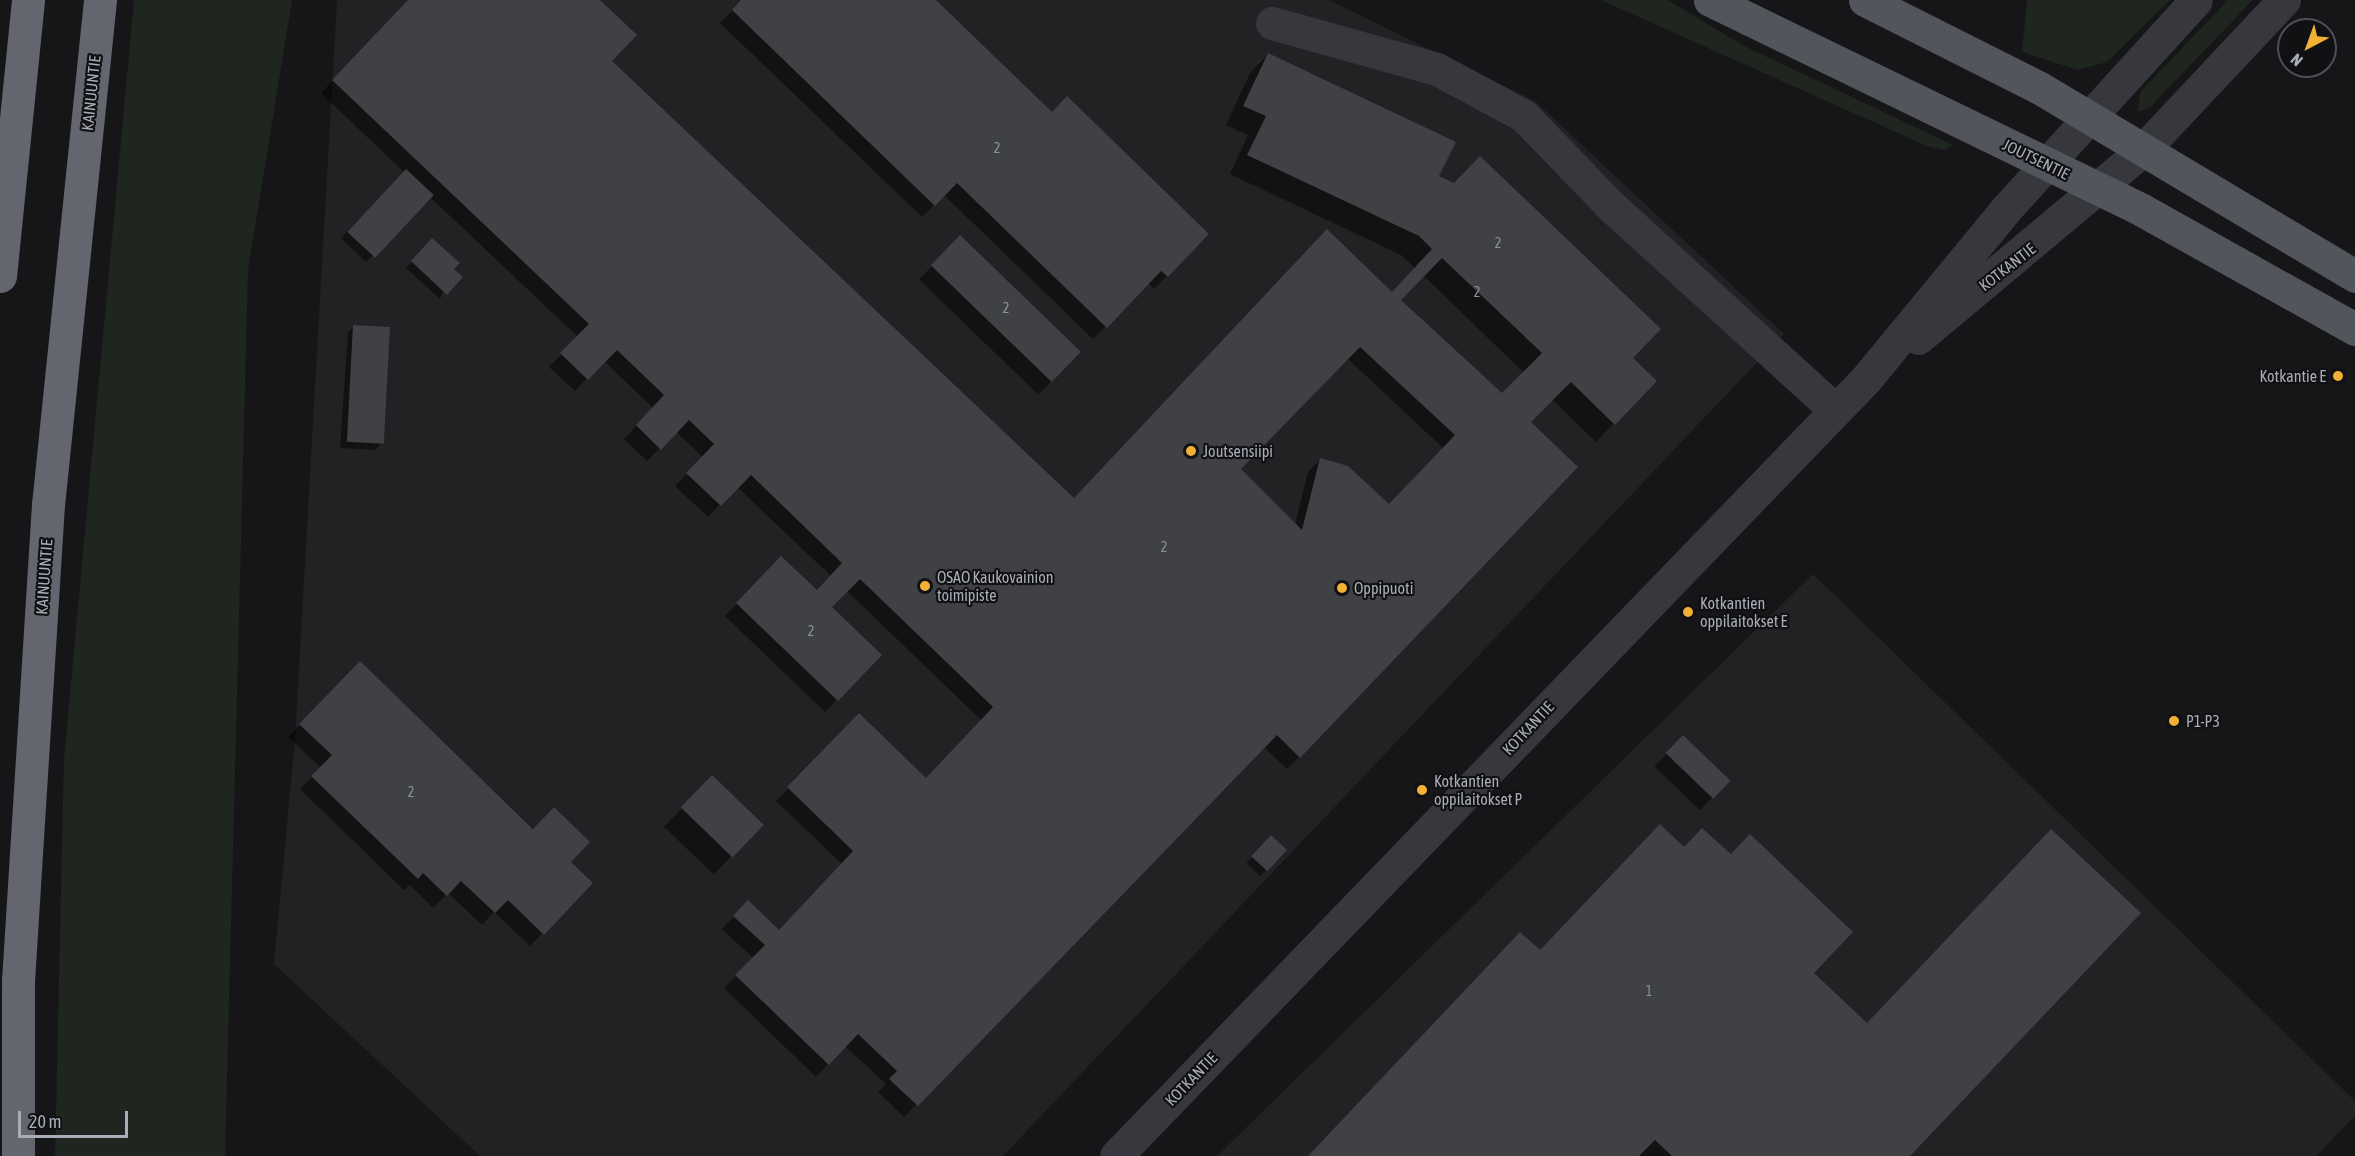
<!DOCTYPE html>
<html>
<head>
<meta charset="utf-8">
<style>
  body { margin:0 }
  #map { position:relative; width:2355px; height:1156px; overflow:hidden; background:#161618; font-family:"Asap Condensed",sans-serif }
  div>[style] { position:absolute }
  .built>* { inset:0; background:#222225 }
  .green>* { inset:0; background:#1e261f }
  .shadow>* { inset:0; background:#0007; transform-origin:0 0 }
  .building>* { inset:0; background:#404145; transform-origin:0 0 }
  .minor>* { height:33px; margin:-16.5px; padding:0 16.5px; transform-origin:16.5px; border-radius:16.5px; background:#37383d }
  .major>* { height:33px; margin:-16.5px; padding:0 16.5px; transform-origin:16.5px; border-radius:16.5px; background:#53555c }
  .highway>* { height:33px; margin:-16.5px; padding:0 16.5px; transform-origin:16.5px; border-radius:16.5px; background:#63666e }
  .dots>* { width:16px; height:16px; translate:-50% -50%; box-sizing:border-box; border:3px solid #111113; border-radius:50% }
  span { translate:-50% -50%; white-space:nowrap; text-align:center; line-height:1.15; -webkit-text-stroke:4.5px #111113; paint-order:stroke }
  .number-label { font-size:14px; color:#8e929b }
  .number-label span { -webkit-text-stroke-width:0 }
  .street-label { font-size:16px; color:#a8adb8 }
  .poi-label { font-size:16px; color:#a8adb8 }
  .right { translate:-100% -50%; text-align:right }
  .left { translate:0 -50%; text-align:left }
  .north { position:absolute; left:2277px; top:18px; width:60px; height:60px; box-sizing:border-box; background:#111113; border:2px solid #4d4f55; border-radius:50%; rotate:221deg; font-size:16px; font-weight:700; line-height:24px; text-align:center; color:#a8adb8 }
  .north::after { content:''; display:block; margin:auto; width:21px; height:27px; background:#f2b134; clip-path:polygon(50% 0,100% 100%,50% 72%,0 100%) }
  .scale { position:absolute; left:18px; top:1111px; width:110px; height:27px; box-sizing:border-box; border:3px solid #a8adb8; border-top:0; padding-left:8px; font-size:18px; line-height:21px; white-space:nowrap; color:#a8adb8; -webkit-text-stroke:4px #111113; paint-order:stroke }
</style>
</head>
<body>
<div id="map">
  <div class="built">
    <i style="clip-path:polygon(337px 0,1329px 0,1535px 101px,1784px 334px,1003px 1156px,480px 1156px,274px 964px,295px 739px)"></i>
    <i style="clip-path:polygon(1813px 574px,2355px 1101px,2355px 1116px,2316px 1156px,1217px 1156px)"></i>
  </div>
  <div class="green">
    <i style="clip-path:polygon(134px 0,292px 0,248px 270px,225px 1156px,55px 1156px,64px 759px)"></i>
    <i style="clip-path:polygon(1601px 0,1668px 0,1744px 46px,1953px 145px,1944px 150px,1927px 146px)"></i>
    <i style="clip-path:polygon(2027px 0,2170px 0,2107px 62px,2078px 70px,2022px 52px)"></i>
    <i style="clip-path:polygon(2228px 0,2253px 0,2150px 107px,2138px 112px,2140px 92px)"></i>
  </div>
  <div class="shadow">
    <i style="clip-path:polygon(evenodd,410px 0,597px 0,610px 61px,1073px 499px,1393px 293px,1416px 269px,1401px 255px,1230px 174px,1248px 135px,1226px 125px,1250px 73px,1268px 54px,1437px 177px,1631px 358px,1614px 423px,1596px 442px,1552px 399px,1529px 422px,1299px 757px,1287px 769px,1264px 747px,904px 1117px,878px 1092px,886px 1084px,845px 1046px,816px 1077px,724px 988px,753px 958px,722px 929px,736px 914px,778px 932px,842px 864px,776px 801px,859px 715px,926px 780px,982px 721px,846px 590px,830px 607px,880px 655px,825px 712px,725px 616px,781px 558px,816px 592px,831px 576px,737px 487px,708px 517px,675px 486px,703px 457px,676px 432px,647px 461px,624px 439px,653px 408px,604px 361px,575px 391px,549px 367px,578px 337px,430px 197px,366px 262px,341px 238px,405px 173px,321px 93px,410px 0,1423px 275px,1524px 373px,1502px 395px,1400px 299px,1423px 275px,410px 0,1347px 358px,1444px 449px,1389px 506px,1320px 460px,1308px 472px,1295px 525px,1239px 469px,1347px 358px)"></i>
    <i style="clip-path:polygon(743px 0,934px 0,1052px 114px,1207px 234px,1154px 289px,1148px 283px,1093px 339px,944px 195px,922px 217px,720px 23px)"></i>
    <i style="left:960px;top:237px;width:166px;height:59px;rotate:44deg"></i>
    <i style="clip-path:polygon(426px 246px,452px 269px,440px 299px,406px 268px)"></i>
    <i style="clip-path:polygon(354px 326px,381px 444px,375px 450px,340px 448px,348px 332px)"></i>
    <i style="clip-path:polygon(360px 663px,591px 883px,530px 946px,494px 912px,482px 925px,448px 893px,433px 908px,410px 885px,404px 890px,300px 789px,321px 768px,288px 737px)"></i>
    <i style="left:1683px;top:737px;width:63px;height:41px;rotate:44deg"></i>
    <i style="left:712px;top:777px;width:69px;height:69px;rotate:44deg"></i>
    <i style="left:1271px;top:837px;width:19px;height:36px;rotate:43deg"></i>
    <i style="clip-path:polygon(1539px 952px,1812px 973px,1908px 1156px,1309px 1156px)"></i>
  </div>
  <div class="building">
    <i style="clip-path:polygon(evenodd,408px 0,600px 0,637px 35px,612px 61px,1074px 498px,1327px 229px,1392px 292px,1432px 249px,1419px 236px,1247px 155px,1266px 116px,1243px 106px,1268px 53px,1456px 142px,1439px 176px,1454px 183px,1480px 156px,1661px 329px,1633px 358px,1657px 381px,1615px 425px,1571px 382px,1531px 422px,1578px 467px,1300px 758px,1277px 735px,918px 1106px,889px 1079px,897px 1071px,858px 1034px,829px 1065px,735px 975px,765px 945px,733px 916px,748px 900px,779px 930px,853px 851px,787px 787px,859px 713px,926px 778px,993px 707px,860px 579px,832px 607px,882px 655px,838px 701px,736px 603px,781px 556px,817px 590px,842px 563px,751px 475px,721px 506px,686px 473px,714px 444px,689px 420px,661px 450px,636px 425px,664px 395px,617px 350px,588px 380px,560px 353px,589px 324px,332px 80px,408px 0,1442px 258px,1542px 353px,1502px 393px,1401px 300px,1442px 258px,408px 0,1360px 347px,1455px 435px,1389px 504px,1348px 466px,1320px 458px,1302px 530px,1241px 469px,1360px 347px)"></i>
    <i style="clip-path:polygon(741px 0,936px 0,1052px 112px,1067px 96px,1209px 234px,1168px 277px,1161px 271px,1107px 328px,957px 183px,935px 206px,732px 10px)"></i>
    <i style="left:406px;top:169px;width:38px;height:86px;rotate:43deg"></i>
    <i style="left:960px;top:235px;width:168px;height:42px;rotate:44deg"></i>
    <i style="clip-path:polygon(432px 238px,460px 263px,454px 269px,463px 277px,447px 295px,411px 261px)"></i>
    <i style="left:353px;top:325px;width:37px;height:117px;rotate:3deg"></i>
    <i style="clip-path:polygon(360px 661px,533px 829px,554px 807px,590px 842px,571px 862px,593px 883px,544px 935px,508px 900px,495px 913px,461px 881px,447px 896px,423px 873px,418px 879px,311px 776px,332px 755px,299px 724px)"></i>
    <i style="left:1683px;top:735px;width:66px;height:25px;rotate:44deg"></i>
    <i style="left:712px;top:775px;width:72px;height:45px;rotate:44deg"></i>
    <i style="clip-path:polygon(1660px 824px,1684px 847px,1702px 828px,1731px 854px,1750px 834px,1853px 932px,1814px 973px,1867px 1023px,2051px 829px,2141px 913px,1910px 1156px,1672px 1156px,1655px 1140px,1639px 1156px,1308px 1156px,1520px 932px,1540px 950px)"></i>
    <i style="left:1271px;top:835px;width:22px;height:29px;rotate:43deg"></i>
  </div>
  <div class="minor">
    <i style="left:1272px;top:23px;width:171px;rotate:15.6deg"></i>
    <i style="left:1437px;top:69px;width:99px;rotate:28.4deg"></i>
    <i style="left:1524px;top:116px;width:127px;rotate:46deg"></i>
    <i style="left:1612px;top:207px;width:302px;rotate:42.3deg"></i>
    <i style="left:1918px;top:338px;width:293px;rotate:-39.9deg"></i>
    <i style="left:2143px;top:150px;width:206px;rotate:-46.8deg"></i>
    <i style="left:1116px;top:1156px;width:1080px;rotate:-46.01deg"></i>
    <i style="left:1866px;top:379px;width:220px;rotate:-50.5deg"></i>
    <i style="left:2006px;top:209px;width:282px;rotate:-47.7deg"></i>
  </div>
  <div class="major">
    <i style="left:1710px;top:0;width:480px;rotate:25.9deg"></i>
    <i style="left:2142px;top:210px;width:244px;rotate:29.2deg"></i>
    <i style="left:1865px;top:0;width:194px;rotate:26.7deg"></i>
    <i style="left:2038px;top:87px;width:369px;rotate:30.8deg"></i>
  </div>
  <div class="highway">
    <i style="left:0;top:276px;width:277px;rotate:-84.2deg"></i>
    <i style="left:18px;top:1156px;width:175px;rotate:-90deg"></i>
    <i style="left:18px;top:981px;width:477px;rotate:-86.4deg"></i>
    <i style="left:48px;top:505px;width:508px;rotate:-84.12deg"></i>
  </div>
  <div class="dots">
    <i style="left:2338px;top:376px;background:#f2b134"></i>
    <i style="left:1191px;top:451px;background:#f2b134"></i>
    <i style="left:925px;top:586px;background:#f2b134"></i>
    <i style="left:1342px;top:588px;background:#f2b134"></i>
    <i style="left:1688px;top:612px;background:#f2b134"></i>
    <i style="left:2174px;top:721px;background:#f2b134"></i>
    <i style="left:1422px;top:790px;background:#f2b134"></i>
  </div>
  <div class="number-label">
    <span style="left:997px;top:148px">2</span>
    <span style="left:1498px;top:243px">2</span>
    <span style="left:1477px;top:292px">2</span>
    <span style="left:1006px;top:308px">2</span>
    <span style="left:1164px;top:547px">2</span>
    <span style="left:811px;top:631px">2</span>
    <span style="left:411px;top:792px">2</span>
    <span style="left:1649px;top:991px">1</span>
  </div>
  <div class="street-label">
    <span style="left:91px;top:93px;rotate:-84deg">KAINUUNTIE</span>
    <span style="left:2036px;top:159px;rotate:26deg">JOUTSENTIE</span>
    <span style="left:2007px;top:267px;rotate:-38deg">KOTKANTIE</span>
    <span style="left:44px;top:577px;rotate:-86deg">KAINUUNTIE</span>
    <span style="left:1528px;top:728px;rotate:-47deg">KOTKANTIE</span>
    <span style="left:1191px;top:1079px;rotate:-46deg">KOTKANTIE</span>
  </div>
  <div class="poi-label">
    <span class="right" style="left:2326px;top:376px">Kotkantie E</span>
    <span class="left" style="left:1203px;top:451px">Joutsensiipi</span>
    <span class="left" style="left:937px;top:586px">OSAO Kaukovainion<br>toimipiste</span>
    <span class="left" style="left:1354px;top:588px">Oppipuoti</span>
    <span class="left" style="left:1700px;top:612px">Kotkantien<br>oppilaitokset E</span>
    <span class="left" style="left:2186px;top:721px">P1-P3</span>
    <span class="left" style="left:1434px;top:790px">Kotkantien<br>oppilaitokset P</span>
  </div>
  <div class="north">N</div>
  <div class="scale">20 m</div>
</div>
</body>
</html>
